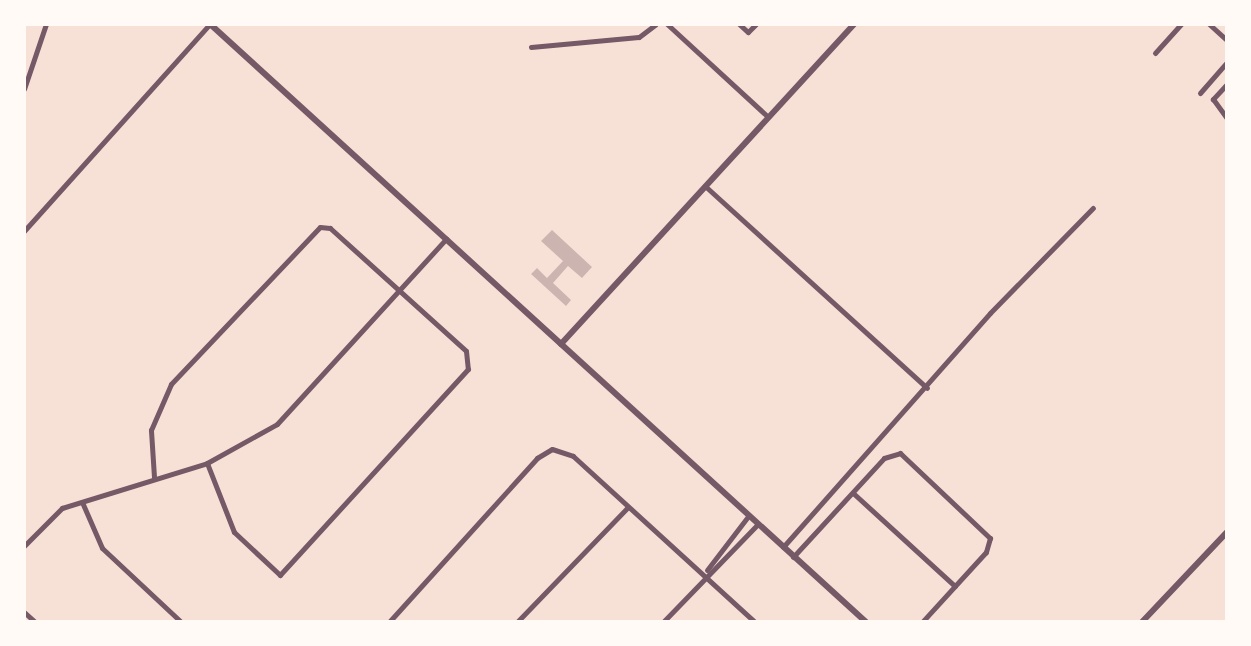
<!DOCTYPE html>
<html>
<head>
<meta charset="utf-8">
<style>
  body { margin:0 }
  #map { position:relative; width:1251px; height:646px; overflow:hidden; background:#f7e1d7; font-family:"Source Sans 3",sans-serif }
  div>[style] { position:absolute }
  .building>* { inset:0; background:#ccb4b1 }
  .minor>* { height:5px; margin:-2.5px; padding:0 2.5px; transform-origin:2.5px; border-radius:2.5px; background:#755966 }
  .tertiary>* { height:6px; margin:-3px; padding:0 3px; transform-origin:3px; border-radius:3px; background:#755966 }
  span { translate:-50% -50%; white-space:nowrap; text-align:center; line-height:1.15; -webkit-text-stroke:7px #fffaf5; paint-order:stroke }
  .frame { position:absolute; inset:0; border:26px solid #fffaf5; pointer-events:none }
</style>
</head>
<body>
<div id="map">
  <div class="building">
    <i style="clip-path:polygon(552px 230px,592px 267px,582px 278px,568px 266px,553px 283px,571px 300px,566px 306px,531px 274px,537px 268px,547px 278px,563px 261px,541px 241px)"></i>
  </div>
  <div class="minor">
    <i style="left:667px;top:24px;width:137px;rotate:42.6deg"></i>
    <i style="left:739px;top:24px;width:12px;rotate:42deg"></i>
    <i style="left:748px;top:32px;width:11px;rotate:-45deg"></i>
    <i style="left:1209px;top:24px;width:24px;rotate:42deg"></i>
    <i style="left:531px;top:47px;width:108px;rotate:-5.3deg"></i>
    <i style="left:639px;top:37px;width:21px;rotate:-37deg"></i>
    <i style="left:1155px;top:53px;width:39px;rotate:-48deg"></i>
    <i style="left:1227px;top:84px;width:21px;rotate:133deg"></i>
    <i style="left:1213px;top:99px;width:24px;rotate:54deg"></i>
    <i style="left:24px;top:89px;width:69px;rotate:-71.3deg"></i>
    <i style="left:1200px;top:93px;width:41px;rotate:-48.9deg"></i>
    <i style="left:705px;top:186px;width:300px;rotate:42.3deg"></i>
    <i style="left:24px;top:231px;width:278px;rotate:-48.1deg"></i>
    <i style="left:154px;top:477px;width:47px;rotate:-93.7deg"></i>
    <i style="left:151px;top:430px;width:50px;rotate:-66.5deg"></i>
    <i style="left:171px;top:384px;width:216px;rotate:-46.5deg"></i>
    <i style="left:320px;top:227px;width:10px;rotate:6deg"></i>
    <i style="left:330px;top:228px;width:183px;rotate:42.1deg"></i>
    <i style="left:466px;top:351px;width:18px;rotate:84deg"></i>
    <i style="left:468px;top:369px;width:279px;rotate:132.4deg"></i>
    <i style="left:280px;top:575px;width:63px;rotate:-136.9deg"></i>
    <i style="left:234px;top:532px;width:74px;rotate:-111.4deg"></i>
    <i style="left:853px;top:493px;width:138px;rotate:42.4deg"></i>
    <i style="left:82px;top:502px;width:50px;rotate:66.5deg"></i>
    <i style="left:102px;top:548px;width:108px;rotate:43.1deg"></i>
    <i style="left:24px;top:546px;width:54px;rotate:-45deg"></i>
    <i style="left:62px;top:508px;width:152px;rotate:-17.2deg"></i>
    <i style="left:207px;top:463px;width:80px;rotate:-29.1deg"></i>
    <i style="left:277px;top:424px;width:251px;rotate:-47.6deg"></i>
    <i style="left:783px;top:547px;width:312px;rotate:-48.5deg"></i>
    <i style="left:990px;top:313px;width:147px;rotate:-45.6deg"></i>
    <i style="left:793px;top:557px;width:134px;rotate:-47.4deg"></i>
    <i style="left:884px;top:458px;width:17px;rotate:-17deg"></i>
    <i style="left:900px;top:453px;width:124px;rotate:43.4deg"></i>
    <i style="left:990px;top:538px;width:15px;rotate:106deg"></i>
    <i style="left:986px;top:552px;width:95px;rotate:132.4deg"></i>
    <i style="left:707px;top:570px;width:69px;rotate:-52.6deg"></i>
    <i style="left:24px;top:612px;width:15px;rotate:42deg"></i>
    <i style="left:389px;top:622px;width:221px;rotate:-47.9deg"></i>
    <i style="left:537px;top:458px;width:17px;rotate:-31deg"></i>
    <i style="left:552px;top:449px;width:22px;rotate:18deg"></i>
    <i style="left:573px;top:456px;width:246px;rotate:42.4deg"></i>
    <i style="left:517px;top:622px;width:158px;rotate:-46deg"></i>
    <i style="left:663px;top:622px;width:136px;rotate:-45.9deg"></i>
  </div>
  <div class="tertiary">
    <i style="left:210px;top:24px;width:888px;rotate:42.35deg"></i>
    <i style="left:561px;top:344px;width:434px;rotate:-47.5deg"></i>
    <i style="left:1142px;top:622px;width:124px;rotate:-46.6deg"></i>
  </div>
  <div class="frame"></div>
</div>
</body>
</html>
